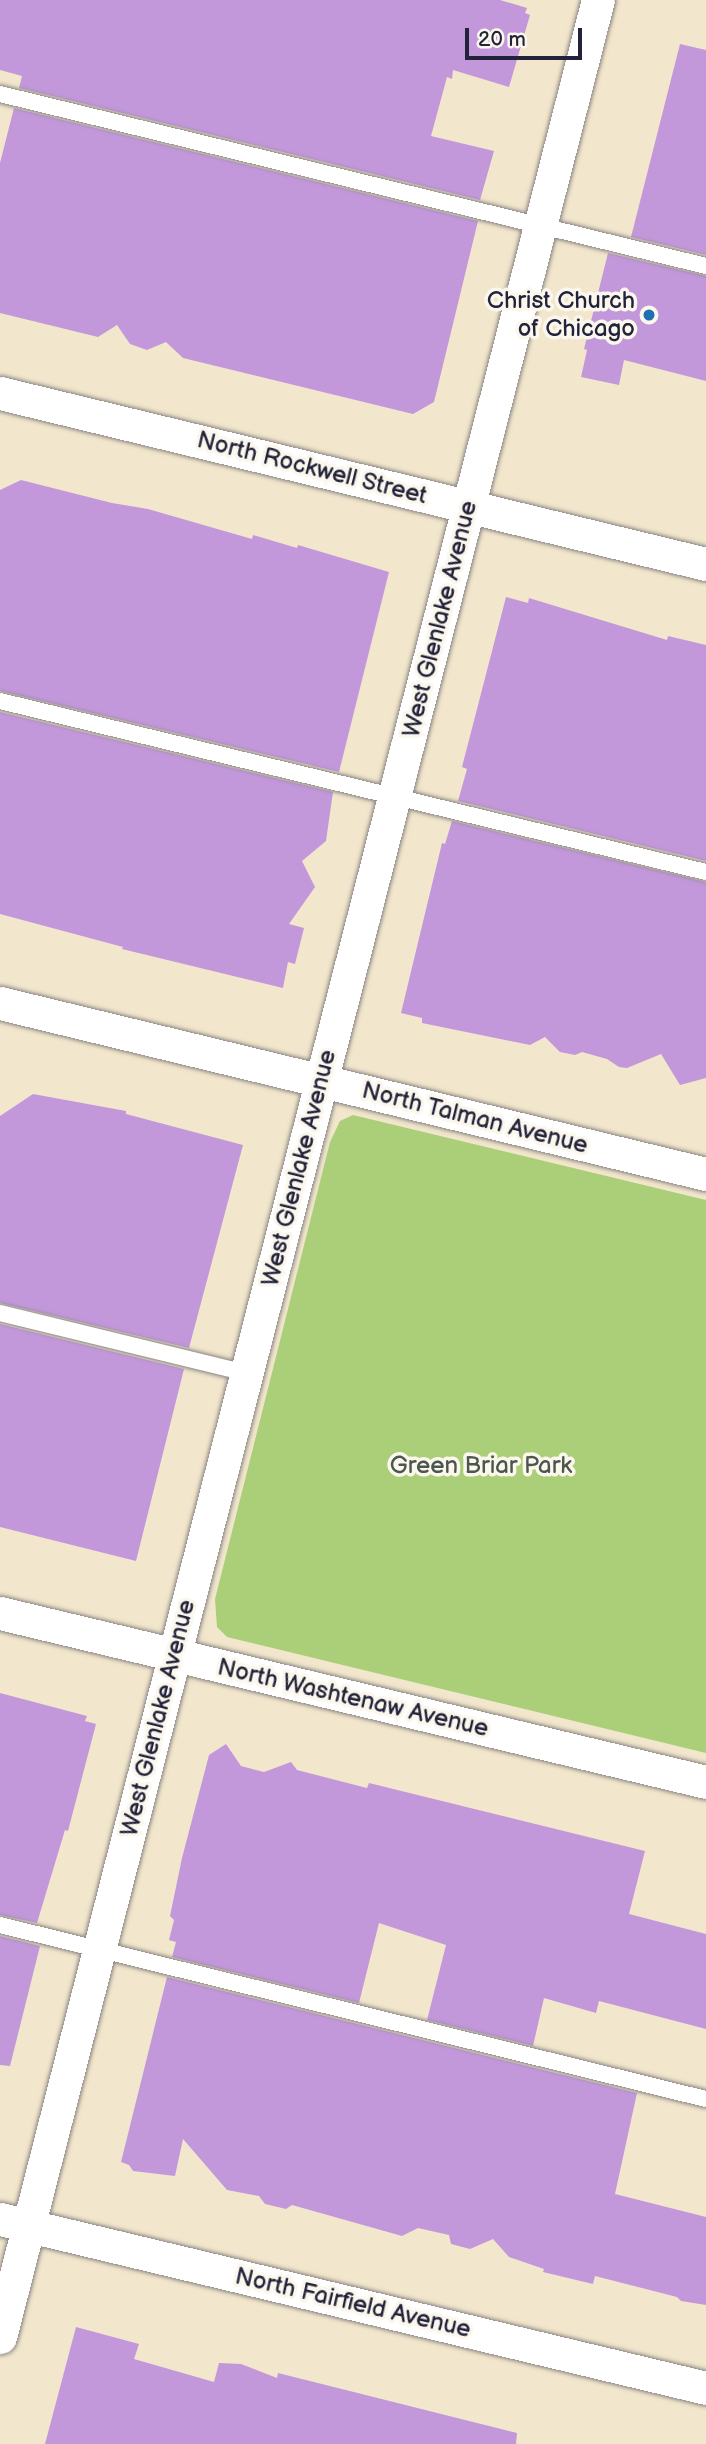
<!DOCTYPE html>
<html>
<head>
<meta charset="utf-8">
<style>
  body { margin:0 }
  #map { position:relative; width:706px; height:2444px; overflow:hidden; background:#f2e7cc; font-family:"Balsamiq Sans",sans-serif }
  div>[style] { position:absolute }
  .green>* { inset:0; background:#abcf79 }
  .building>* { inset:0; background:#c298db }
  .roads { filter:drop-shadow(0 0 2px #8a8484) drop-shadow(0 0 2px #8a8484) }
  .lane>* { height:16px; margin:-8px; padding:0 8px; transform-origin:8px; border-radius:8px; background:#fff }
  .street>* { height:33px; margin:-16.5px; padding:0 16.5px; transform-origin:16.5px; border-radius:16.5px; background:#fff }
  .dots>* { width:19px; height:19px; translate:-50% -50%; box-sizing:border-box; border:4px solid #fbf7ec; border-radius:50% }
  span { translate:-50% -50%; white-space:nowrap; text-align:center; line-height:1.15; -webkit-text-stroke:7px #fbf7ec; paint-order:stroke }
  .poi-label { font-size:24px; color:#22223b }
  .right { translate:-100% -50%; text-align:right }
  .street-label { font-size:24px; color:#22223b }
  .park-label { font-size:24px; color:#4b564e }
  .scale { position:absolute; left:465px; top:28px; width:117px; height:32px; box-sizing:border-box; border:4px solid #22223b; border-top:0; padding-left:9px; font-size:21px; line-height:24px; white-space:nowrap; color:#22223b; -webkit-text-stroke:5px #fbf7ec; paint-order:stroke }
</style>
</head>
<body>
<div id="map">
  <div class="green">
    <i style="clip-path:polygon(353px 1115px,706px 1200px,706px 1753px,227px 1637px,217px 1627px,215px 1599px,330px 1142px,340px 1121px)"></i>
  </div>
  <div class="building">
    <i style="clip-path:polygon(0 0,500px 0,527px 8px,525px 13px,530px 15px,509px 87px,453px 70px,452px 79px,447px 77px,431px 136px,494px 151px,480px 200px,19px 88px,22px 76px,0 70px)"></i>
    <i style="clip-path:polygon(680px 44px,706px 50px,706px 255px,631px 237px)"></i>
    <i style="clip-path:polygon(14px 108px,478px 221px,434px 402px,413px 414px,183px 358px,166px 342px,147px 350px,130px 344px,117px 325px,98px 337px,0 313px,0 163px)"></i>
    <i style="clip-path:polygon(608px 253px,706px 276px,706px 381px,624px 360px,619px 385px,581px 377px,587px 350px,584px 349px)"></i>
    <i style="clip-path:polygon(21px 480px,112px 503px,148px 509px,252px 539px,253px 535px,297px 548px,298px 545px,389px 572px,339px 772px,0 691px,0 490px)"></i>
    <i style="clip-path:polygon(506px 597px,528px 603px,529px 598px,667px 640px,668px 636px,706px 645px,706px 861px,458px 801px,467px 769px,462px 767px)"></i>
    <i style="clip-path:polygon(0 712px,333px 792px,326px 841px,302px 861px,315px 887px,289px 924px,304px 928px,295px 964px,288px 962px,283px 988px,122px 949px,123px 947px,0 914px)"></i>
    <i style="clip-path:polygon(452px 821px,706px 882px,706px 1078px,680px 1085px,661px 1054px,627px 1068px,619px 1067px,607px 1059px,582px 1052px,575px 1055px,560px 1052px,545px 1037px,530px 1045px,422px 1023px,422px 1018px,401px 1013px,442px 843px,445px 844px)"></i>
    <i style="clip-path:polygon(33px 1094px,126px 1111px,126px 1114px,243px 1145px,189px 1348px,0 1303px,0 1116px)"></i>
    <i style="clip-path:polygon(0 1324px,184px 1369px,136px 1561px,0 1527px)"></i>
    <i style="clip-path:polygon(0 1693px,87px 1716px,85px 1721px,96px 1724px,68px 1831px,65px 1830px,37px 1923px,0 1915px)"></i>
    <i style="clip-path:polygon(226px 1744px,241px 1766px,264px 1772px,291px 1762px,297px 1770px,367px 1788px,369px 1783px,645px 1851px,629px 1914px,706px 1934px,706px 2029px,599px 2001px,596px 2013px,544px 1998px,533px 2046px,427px 2020px,446px 1945px,379px 1923px,359px 2003px,172px 1957px,176px 1942px,169px 1940px,174px 1920px,170px 1916px,182px 1858px,209px 1755px)"></i>
    <i style="clip-path:polygon(0 1936px,40px 1946px,10px 2066px,0 2065px)"></i>
    <i style="clip-path:polygon(167px 1977px,637px 2093px,615px 2194px,706px 2217px,706px 2305px,681px 2301px,677px 2297px,595px 2276px,593px 2284px,543px 2272px,544px 2269px,509px 2257px,493px 2239px,470px 2249px,451px 2244px,449px 2235px,418px 2228px,402px 2236px,292px 2205px,286px 2209px,265px 2204px,259px 2196px,227px 2190px,183px 2139px,175px 2176px,133px 2171px,129px 2165px,121px 2162px)"></i>
    <i style="clip-path:polygon(76px 2327px,139px 2344px,134px 2359px,214px 2382px,219px 2363px,241px 2364px,277px 2378px,278px 2373px,517px 2433px,516px 2444px,45px 2444px)"></i>
  </div>
  <div class="roads">
    <div class="lane">
      <i style="left:0;top:94px;width:727px;rotate:13.69deg"></i>
      <i style="left:0;top:701px;width:726px;rotate:13.62deg"></i>
      <i style="left:0;top:1313px;width:254px;rotate:13.7deg"></i>
      <i style="left:0;top:1925px;width:727px;rotate:13.85deg"></i>
    </div>
    <div class="street">
      <i style="left:0;top:393px;width:726px;rotate:13.62deg"></i>
      <i style="left:0;top:1003px;width:726px;rotate:13.62deg"></i>
      <i style="left:0;top:1613px;width:726px;rotate:13.46deg"></i>
      <i style="left:0;top:2219px;width:726px;rotate:13.46deg"></i>
      <i style="left:0;top:2337px;width:2412px;rotate:-75.65deg"></i>
    </div>
  </div>
  <div class="dots">
    <i style="left:649px;top:315px;background:#1f6fb2"></i>
  </div>
  <div class="poi-label">
    <span class="right" style="left:635px;top:315px">Christ Church<br>of Chicago</span>
  </div>
  <div class="street-label">
    <span style="left:312px;top:468px;rotate:14deg">North Rockwell Street</span>
    <span style="left:440px;top:619px;rotate:-76deg">West Glenlake Avenue</span>
    <span style="left:475px;top:1118px;rotate:14deg">North Talman Avenue</span>
    <span style="left:299px;top:1168px;rotate:-76deg">West Glenlake Avenue</span>
    <span style="left:353px;top:1698px;rotate:13deg">North Washtenaw Avenue</span>
    <span style="left:158px;top:1718px;rotate:-76deg">West Glenlake Avenue</span>
    <span style="left:353px;top:2303px;rotate:13deg">North Fairfield Avenue</span>
  </div>
  <div class="park-label">
    <span style="left:481px;top:1466px">Green Briar Park</span>
  </div>
  <div class="scale">20 m</div>
</div>
</body>
</html>
